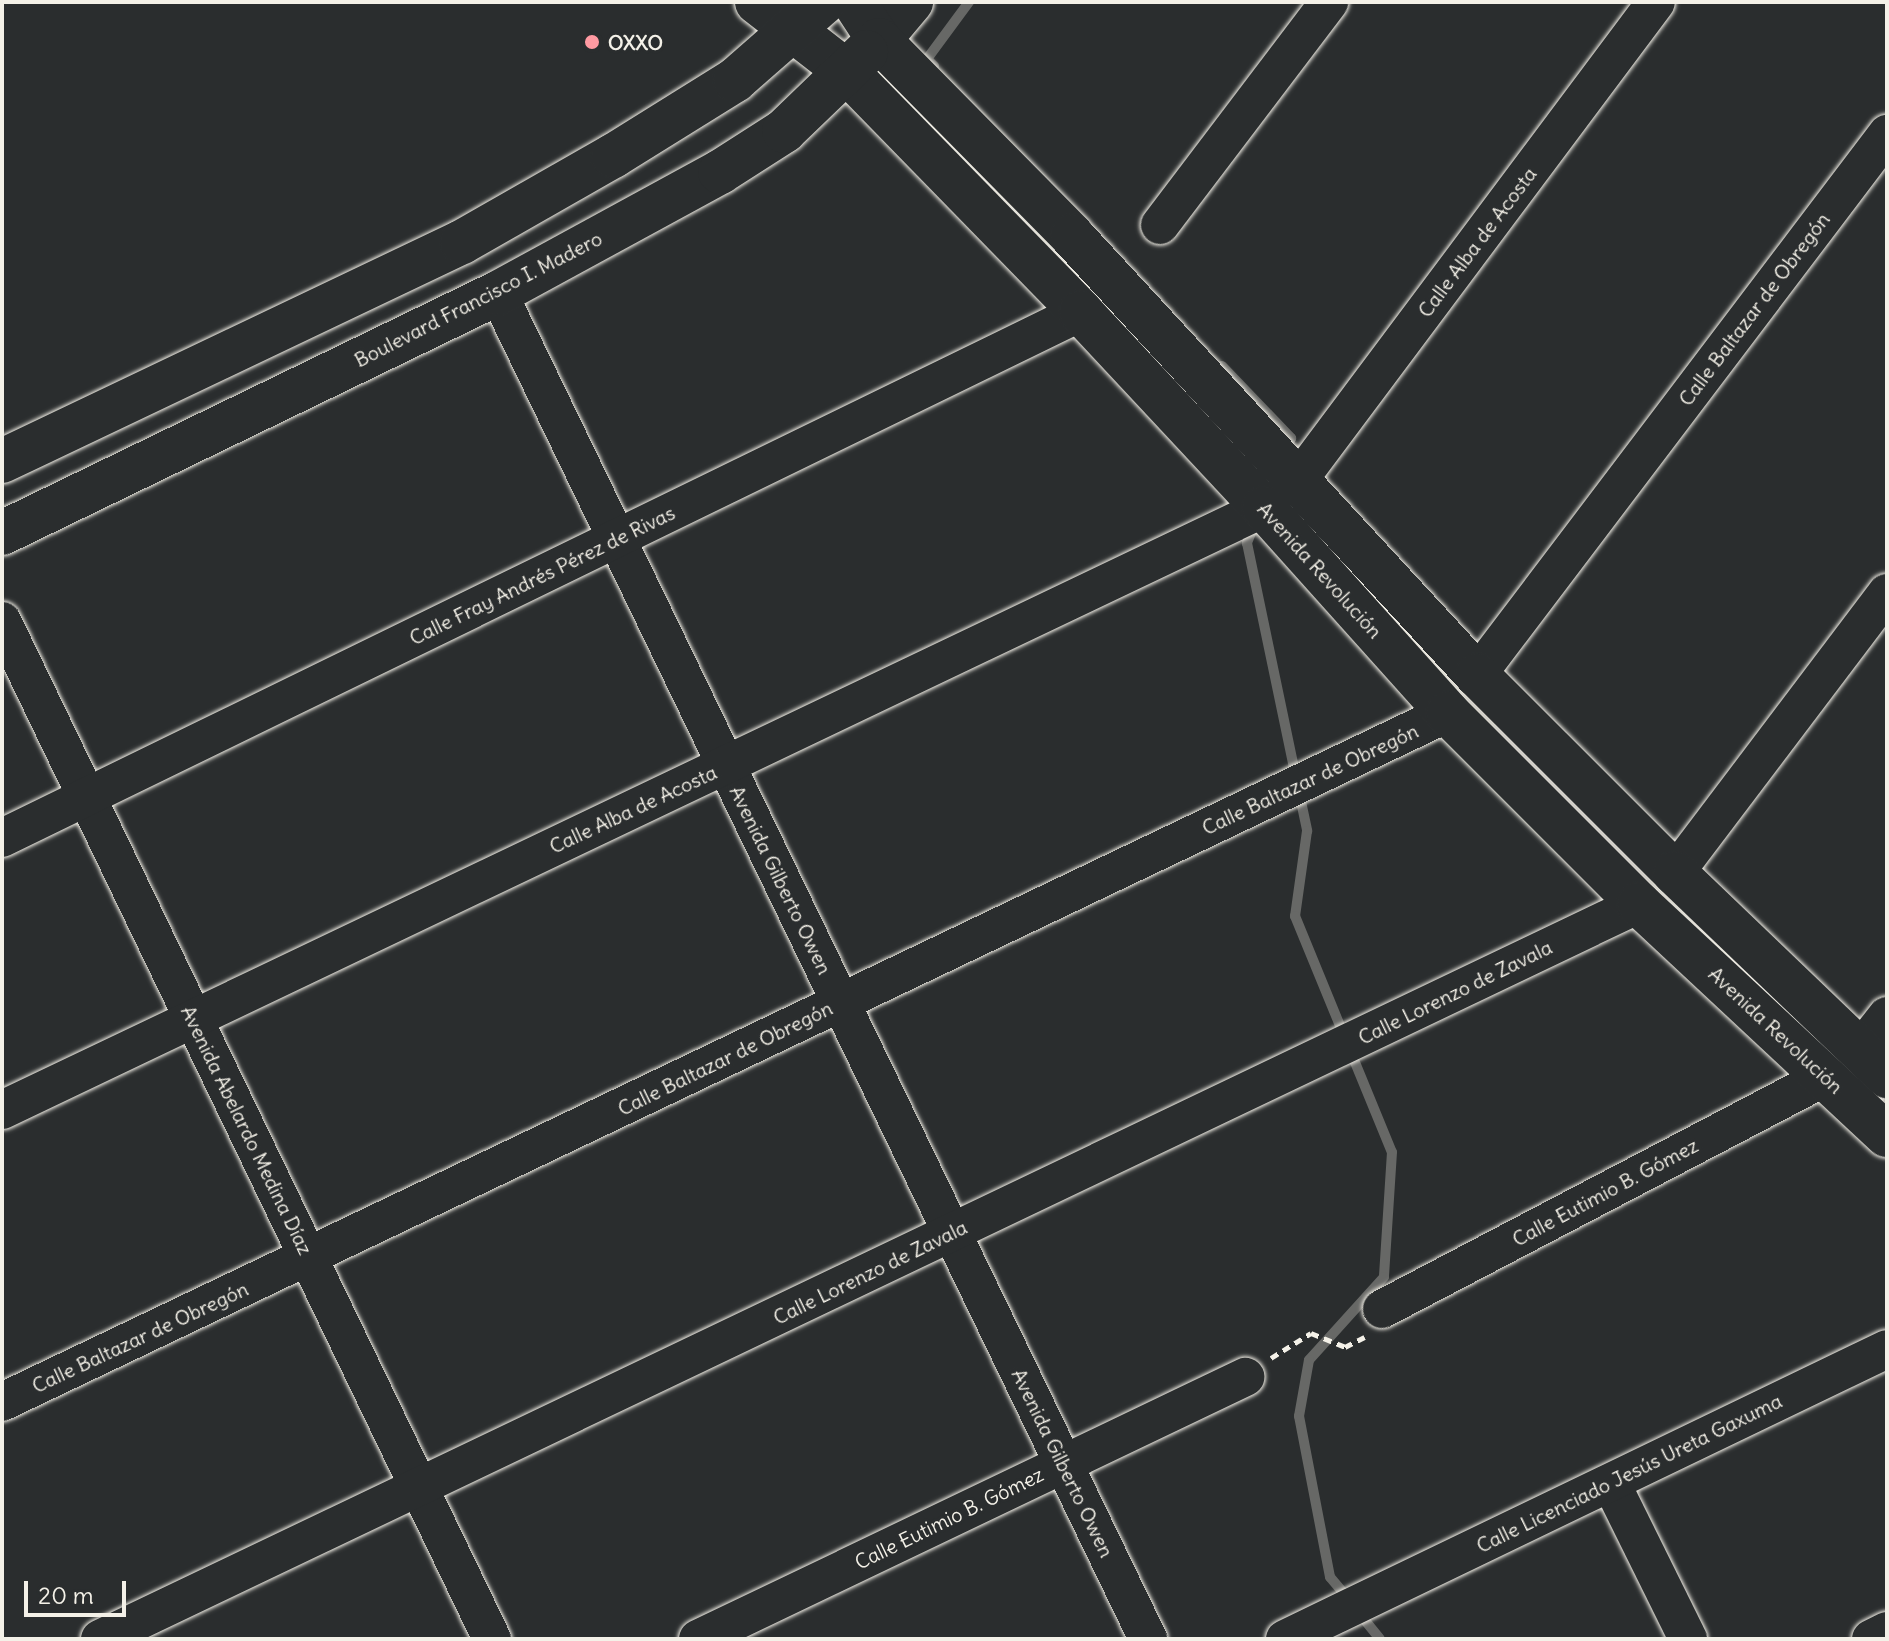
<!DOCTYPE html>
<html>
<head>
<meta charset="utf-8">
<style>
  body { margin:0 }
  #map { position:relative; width:1889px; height:1641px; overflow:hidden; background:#2a2d2e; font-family:Delius,sans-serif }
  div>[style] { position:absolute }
  .stream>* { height:10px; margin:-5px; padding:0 5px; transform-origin:5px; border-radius:5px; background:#676866 }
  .path>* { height:5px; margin-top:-2.5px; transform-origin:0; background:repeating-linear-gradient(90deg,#f4f1e8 0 8px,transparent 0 14px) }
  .roads { filter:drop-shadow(0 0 2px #f4f1e8) drop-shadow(0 0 2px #f4f1e8) }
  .street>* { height:38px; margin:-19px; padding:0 19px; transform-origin:19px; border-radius:19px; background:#2a2d2e }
  .secondary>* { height:44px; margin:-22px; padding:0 22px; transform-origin:22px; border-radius:22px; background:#2a2d2e }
  .primary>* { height:44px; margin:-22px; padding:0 22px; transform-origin:22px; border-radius:22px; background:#2a2d2e }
  .dots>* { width:22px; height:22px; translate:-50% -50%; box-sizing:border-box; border:4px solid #2a2d2e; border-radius:50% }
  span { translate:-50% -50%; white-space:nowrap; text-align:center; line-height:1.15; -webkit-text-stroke:6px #2a2d2e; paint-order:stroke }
  .poi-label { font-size:20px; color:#f4f1e8; font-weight:700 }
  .left { translate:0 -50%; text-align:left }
  .street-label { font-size:20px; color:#f4f1e8 }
  .frame { position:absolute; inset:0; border:4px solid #f4f1e8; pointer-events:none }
  .scale { position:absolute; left:24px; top:1581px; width:102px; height:36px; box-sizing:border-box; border:4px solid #f4f1e8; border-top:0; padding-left:10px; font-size:24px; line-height:28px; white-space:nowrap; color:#f4f1e8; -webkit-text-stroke:6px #2a2d2e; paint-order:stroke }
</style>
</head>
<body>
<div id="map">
  <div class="stream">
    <i style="left:934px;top:66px;width:10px;rotate:-135deg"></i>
    <i style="left:927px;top:59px;width:71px;rotate:-53.6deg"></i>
    <i style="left:1222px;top:366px;width:100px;rotate:46.2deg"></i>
    <i style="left:1291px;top:438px;width:13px;rotate:113deg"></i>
    <i style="left:1255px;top:523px;width:22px;rotate:112deg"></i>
    <i style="left:1247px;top:543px;width:239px;rotate:78.2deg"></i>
    <i style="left:1299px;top:792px;width:40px;rotate:78deg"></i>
    <i style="left:1307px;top:831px;width:86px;rotate:98deg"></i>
    <i style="left:1295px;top:916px;width:255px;rotate:67.7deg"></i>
    <i style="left:1392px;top:1152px;width:125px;rotate:93.7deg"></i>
    <i style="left:1384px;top:1277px;width:112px;rotate:132.1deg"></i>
    <i style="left:1309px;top:1360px;width:57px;rotate:100.1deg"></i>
    <i style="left:1299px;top:1416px;width:164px;rotate:79.1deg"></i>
    <i style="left:1330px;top:1577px;width:30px;rotate:50deg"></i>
    <i style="left:1359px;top:1613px;width:33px;rotate:51deg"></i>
  </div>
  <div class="path">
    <i style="left:1271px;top:1358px;width:47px;rotate:-32deg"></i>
    <i style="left:1311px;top:1333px;width:37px;rotate:22deg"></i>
    <i style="left:1345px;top:1347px;width:22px;rotate:-27deg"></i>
  </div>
  <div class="roads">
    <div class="street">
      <i style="left:1160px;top:225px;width:280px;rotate:-52.8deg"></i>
      <i style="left:498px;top:293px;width:1495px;rotate:64.22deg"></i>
      <i style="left:1297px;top:482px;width:599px;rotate:-53.21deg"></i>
      <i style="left:2px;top:621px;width:1130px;rotate:64.3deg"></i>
      <i style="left:1477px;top:675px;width:679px;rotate:-52.84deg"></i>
      <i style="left:2px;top:838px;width:1200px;rotate:-25.99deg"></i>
      <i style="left:1675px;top:873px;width:351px;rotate:-52.9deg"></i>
      <i style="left:1861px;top:1049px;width:42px;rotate:-51.8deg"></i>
      <i style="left:2px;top:1110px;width:1398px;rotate:-25.5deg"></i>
      <i style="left:1382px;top:1309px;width:502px;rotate:-27.64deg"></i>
      <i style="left:2px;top:1402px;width:1602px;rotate:-25.48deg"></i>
      <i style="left:1611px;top:1483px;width:174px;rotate:63.7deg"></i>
      <i style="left:100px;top:1639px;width:1706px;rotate:-25.53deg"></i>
      <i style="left:698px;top:1639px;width:607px;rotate:-25.59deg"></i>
      <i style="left:1285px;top:1639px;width:668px;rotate:-25.72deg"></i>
      <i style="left:1871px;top:1639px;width:18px;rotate:-27deg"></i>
    </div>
    <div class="secondary">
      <i style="left:879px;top:40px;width:50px;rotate:-49.9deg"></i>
    </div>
    <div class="primary">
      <i style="left:757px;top:2px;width:113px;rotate:37.8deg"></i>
      <i style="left:846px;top:71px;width:337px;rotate:45.7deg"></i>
      <i style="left:1081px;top:312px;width:268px;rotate:47deg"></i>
      <i style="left:1264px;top:508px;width:275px;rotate:48.1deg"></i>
      <i style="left:1448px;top:713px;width:270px;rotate:45deg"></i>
      <i style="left:1639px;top:904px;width:339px;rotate:43deg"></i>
      <i style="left:854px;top:2px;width:45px;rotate:56.7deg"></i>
      <i style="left:879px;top:40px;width:275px;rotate:45.4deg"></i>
      <i style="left:1072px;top:236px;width:597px;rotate:47.31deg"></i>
      <i style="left:1477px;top:675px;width:280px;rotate:45deg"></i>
      <i style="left:1675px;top:873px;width:294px;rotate:43.8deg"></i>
      <i style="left:2px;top:461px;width:509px;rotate:-25.46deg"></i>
      <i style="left:462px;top:242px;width:174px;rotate:-29.7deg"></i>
      <i style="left:613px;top:156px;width:144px;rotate:-31.9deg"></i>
      <i style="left:735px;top:80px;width:118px;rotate:-41.2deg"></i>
      <i style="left:2px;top:533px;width:551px;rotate:-25.82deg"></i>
      <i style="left:498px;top:293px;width:253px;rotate:-28.6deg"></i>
      <i style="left:720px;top:172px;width:76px;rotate:-32.6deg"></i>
      <i style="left:784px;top:131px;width:114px;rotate:-43.9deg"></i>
    </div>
  </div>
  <div class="dots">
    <i style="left:592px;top:42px;background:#ff9aa2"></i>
  </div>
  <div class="poi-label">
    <span class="left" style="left:608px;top:42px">OXXO</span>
  </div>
  <div class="street-label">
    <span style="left:1477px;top:242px;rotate:-53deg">Calle Alba de Acosta</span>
    <span style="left:478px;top:299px;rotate:-27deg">Boulevard Francisco I. Madero</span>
    <span style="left:1754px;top:309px;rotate:-53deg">Calle Baltazar de Obregón</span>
    <span style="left:1320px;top:570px;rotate:48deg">Avenida Revolución</span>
    <span style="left:542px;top:575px;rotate:-26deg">Calle Fray Andrés Pérez de Rivas</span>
    <span style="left:1310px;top:779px;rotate:-25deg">Calle Baltazar de Obregón</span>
    <span style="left:633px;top:809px;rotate:-25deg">Calle Alba de Acosta</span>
    <span style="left:781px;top:880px;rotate:64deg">Avenida Gilberto Owen</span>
    <span style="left:1455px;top:992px;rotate:-26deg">Calle Lorenzo de Zavala</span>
    <span style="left:1776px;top:1030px;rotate:43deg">Avenida Revolución</span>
    <span style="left:725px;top:1058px;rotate:-26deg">Calle Baltazar de Obregón</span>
    <span style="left:247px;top:1130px;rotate:64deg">Avenida Abelardo Medina Díaz</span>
    <span style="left:1605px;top:1192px;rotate:-28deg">Calle Eutimio B. Gómez</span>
    <span style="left:870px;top:1272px;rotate:-26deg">Calle Lorenzo de Zavala</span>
    <span style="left:140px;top:1337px;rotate:-25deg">Calle Baltazar de Obregón</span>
    <span style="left:1063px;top:1463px;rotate:64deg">Avenida Gilberto Owen</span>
    <span style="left:1629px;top:1473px;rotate:-26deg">Calle Licenciado Jesús Ureta Gaxuma</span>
    <span style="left:949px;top:1518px;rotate:-26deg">Calle Eutimio B. Gómez</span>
  </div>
  <div class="frame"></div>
  <div class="scale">20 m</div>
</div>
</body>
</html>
